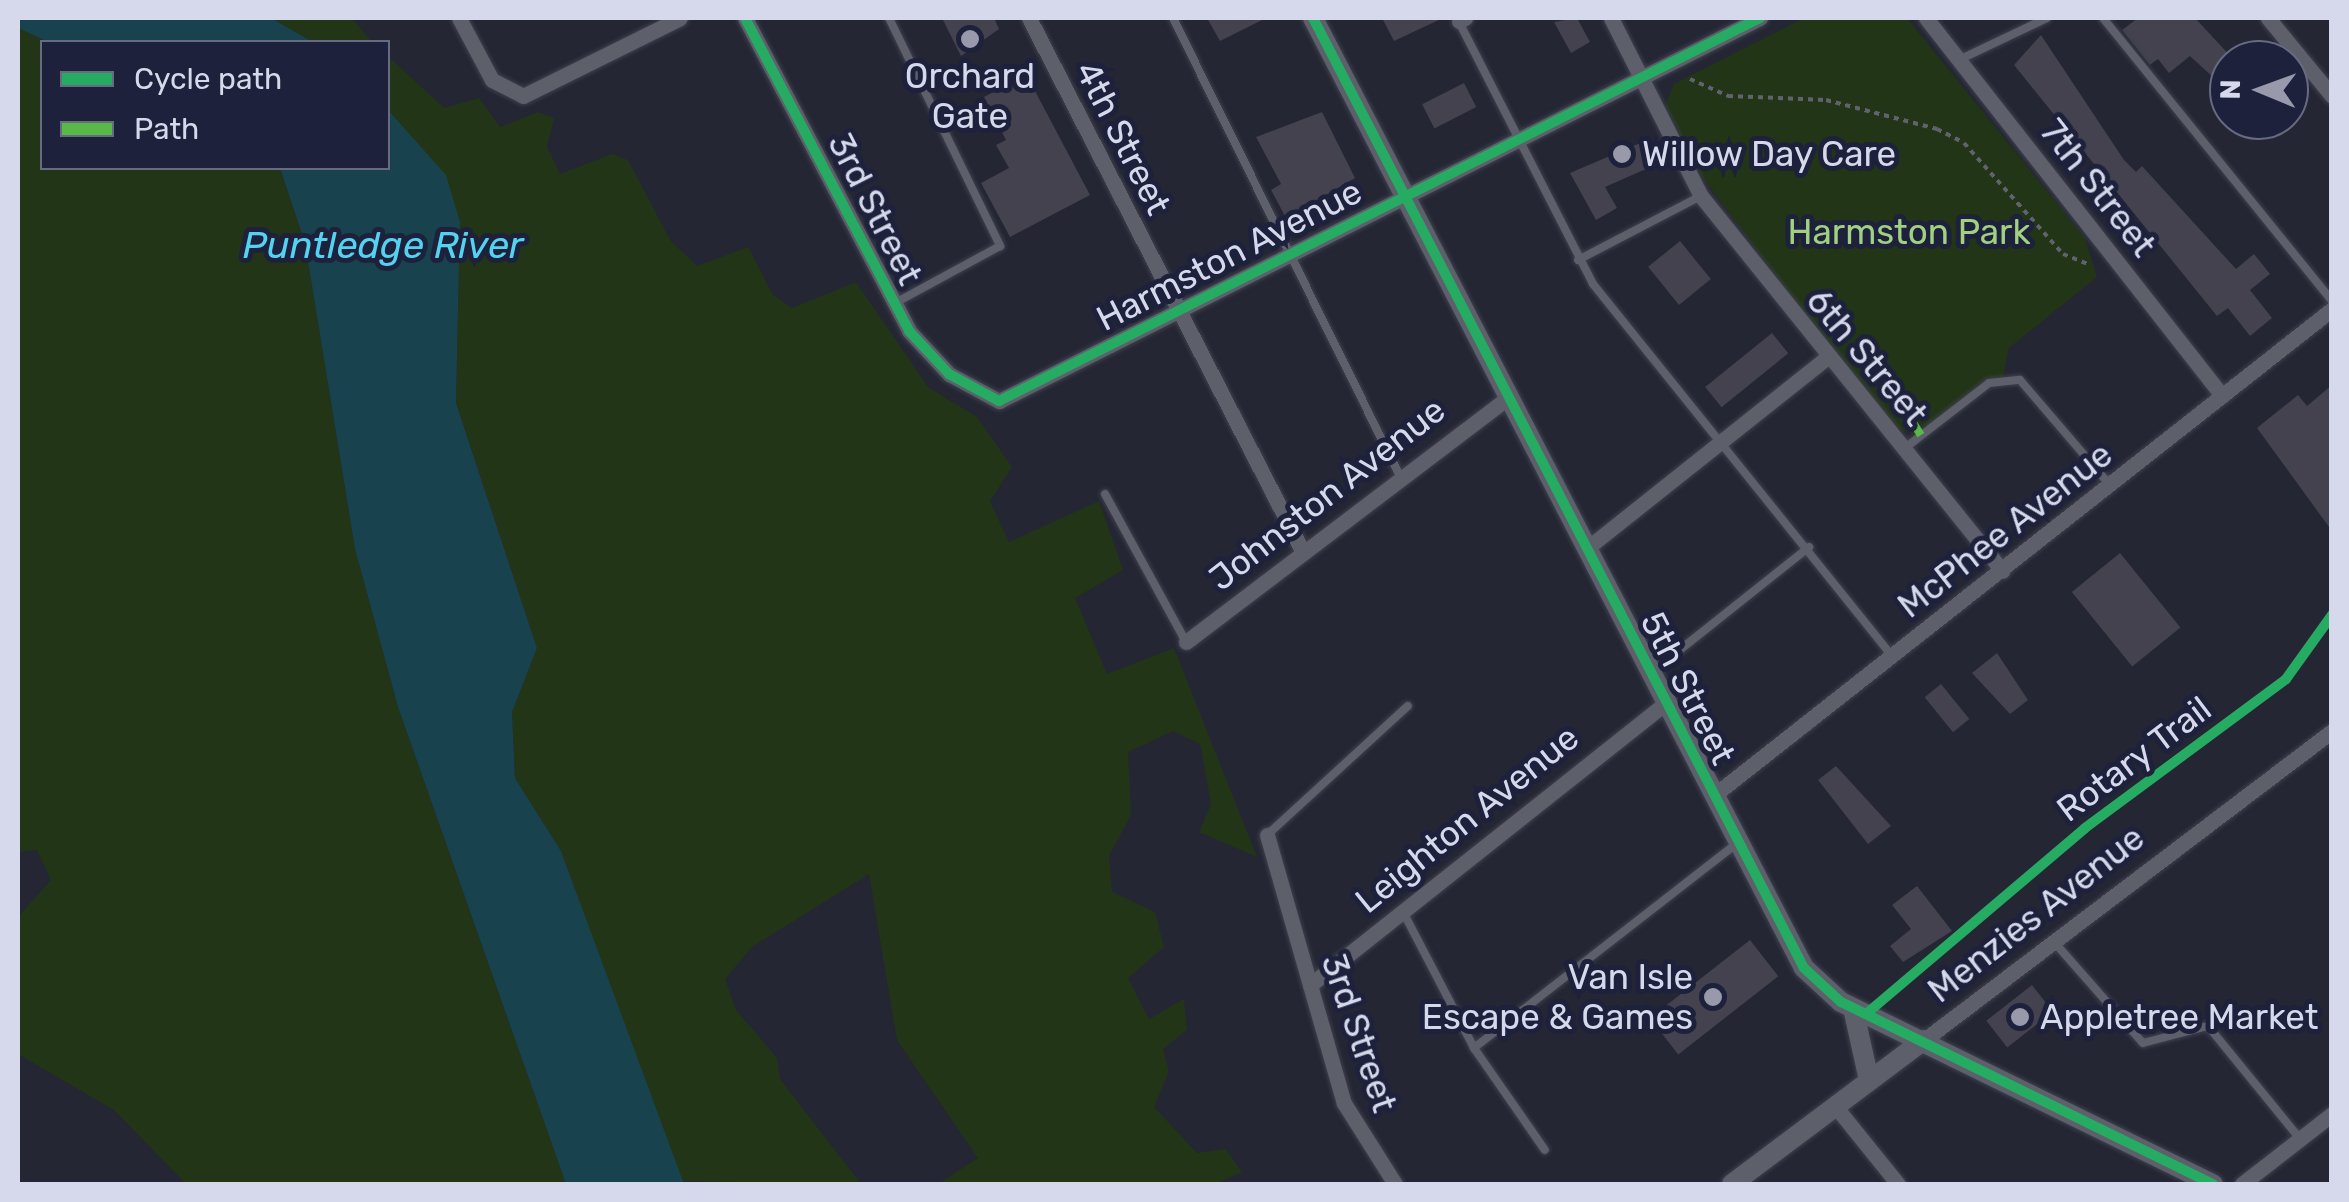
<!DOCTYPE html>
<html>
<head>
<meta charset="utf-8">
<style>
  body { margin:0 }
  #map { position:relative; width:2349px; height:1202px; overflow:hidden; background:#242634; font-family:Rubik,sans-serif }
  div>[style] { position:absolute }
  .green>* { inset:0; background:#223517 }
  .water>* { inset:0; background:#18424d }
  .building>* { inset:0; background:#43424e; transform-origin:0 0 }
  .path>* { height:4px; margin-top:-2px; transform-origin:0; background:repeating-linear-gradient(90deg,#60626d 0 5px,transparent 0 10px) }
  .roads { filter:drop-shadow(0 0 2px #3f404d) drop-shadow(0 0 2px #3f404d) }
  .service>* { height:8px; margin:-4px; padding:0 4px; transform-origin:4px; border-radius:4px; background:#5d5f6b }
  .minor>* { height:15px; margin:-7.5px; padding:0 7.5px; transform-origin:7.5px; border-radius:7.5px; background:#5d5f6b }
  .tertiary>* { height:20px; margin:-10px; padding:0 10px; transform-origin:10px; border-radius:10px; background:#5d5f6b }
  .quiet>* { height:8px; margin-top:-4px; transform-origin:0; background:repeating-linear-gradient(90deg,#58b947 0 15px,transparent 0 23px) }
  .cycleway>* { height:10px; margin:-5px; padding:0 5px; transform-origin:5px; border-radius:5px; background:#26ab63 }
  .dots>* { width:28px; height:28px; translate:-50% -50%; box-sizing:border-box; border:5px solid #1d213b; border-radius:50% }
  span { translate:-50% -50%; white-space:nowrap; text-align:center; line-height:1.15; -webkit-text-stroke:10px #1d213b; paint-order:stroke }
  .poi-label { font-size:35px; color:#d6d9eb }
  .left { translate:0 -50%; text-align:left }
  .right { translate:-100% -50%; text-align:right }
  .street-label { font-size:35px; color:#d6d9eb }
  .park-label { font-size:35px; color:#a0d080 }
  .water-label { font-size:38px; color:#54d3f1; font-style:italic }
  .frame { position:absolute; inset:0; border:20px solid #d6d9eb; pointer-events:none }
  .legend { position:absolute; left:40px; top:40px; width:350px; height:130px; box-sizing:border-box; background:#1d213b; border:2px solid #676b81; margin:0; padding:12px 18px; list-style:none; font-size:30px; color:#d6d9eb }
  .legend li { display:flex; align-items:center; gap:20px; height:50px }
  .legend b { width:50px; border:2px solid #676b81 }
  .north { position:absolute; left:2209px; top:40px; width:100px; height:100px; box-sizing:border-box; background:#1d213b; border:2px solid #676b81; border-radius:50%; rotate:271deg; font-size:28px; font-weight:700; line-height:40px; text-align:center; color:#d6d9eb }
  .north::after { content:''; display:block; margin:auto; width:35px; height:45px; background:#989aab; clip-path:polygon(50% 0,100% 100%,50% 72%,0 100%) }
</style>
</head>
<body>
<div id="map">
  <div class="green">
    <i style="clip-path:polygon(271px 18px,352px 18px,372px 42px,313px 42px)"></i>
    <i style="clip-path:polygon(1804px 18px,1907px 18px,2085px 238px,2097px 277px,2009px 348px,2003px 377px,1919px 437px,1897px 428px,1797px 304px,1700px 174px,1665px 105px,1674px 84px)"></i>
    <i style="clip-path:polygon(18px 28px,48px 42px,42px 168px,280px 168px,305px 243px,355px 549px,398px 707px,566px 1184px,186px 1184px,114px 1110px,18px 1054px,18px 917px,51px 880px,37px 850px,18px 852px)"></i>
    <i style="clip-path:polygon(388px 56px,444px 108px,479px 98px,500px 127px,538px 112px,554px 118px,547px 147px,560px 174px,612px 154px,628px 160px,670px 240px,697px 266px,748px 247px,773px 295px,792px 308px,856px 282px,928px 387px,977px 417px,1012px 467px,990px 501px,1009px 542px,1099px 501px,1123px 570px,1075px 598px,1107px 674px,1174px 648px,1257px 857px,1199px 832px,1211px 804px,1200px 744px,1173px 731px,1128px 752px,1131px 815px,1109px 856px,1112px 892px,1155px 912px,1164px 947px,1128px 978px,1149px 1019px,1184px 999px,1187px 1030px,1163px 1049px,1169px 1071px,1154px 1107px,1197px 1153px,1226px 1149px,1242px 1172px,1215px 1184px,938px 1184px,978px 1158px,897px 1040px,869px 874px,752px 947px,725px 979px,736px 1010px,777px 1058px,780px 1079px,861px 1184px,681px 1181px,561px 851px,515px 778px,512px 712px,537px 648px,456px 403px,460px 222px,388px 110px)"></i>
  </div>
  <div class="water">
    <i style="clip-path:polygon(18px 18px,271px 18px,313px 42px,48px 42px,18px 28px)"></i>
    <i style="clip-path:polygon(388px 110px,446px 175px,460px 222px,456px 403px,537px 648px,512px 712px,515px 778px,561px 851px,684px 1184px,566px 1184px,398px 707px,355px 549px,305px 243px,280px 168px,388px 168px)"></i>
  </div>
  <div class="building">
    <i style="clip-path:polygon(942px 18px,994px 18px,999px 29px,961px 56px)"></i>
    <i style="clip-path:polygon(1207px 18px,1266px 18px,1220px 41px)"></i>
    <i style="clip-path:polygon(1382px 18px,1443px 18px,1394px 41px)"></i>
    <i style="clip-path:polygon(1577px 18px,1590px 42px,1571px 53px,1554px 22px)"></i>
    <i style="clip-path:polygon(2138px 18px,2195px 18px,2234px 60px,2215px 79px,2190px 56px,2169px 73px,2158px 59px,2150px 65px,2122px 30px)"></i>
    <i style="clip-path:polygon(2041px 35px,2124px 160px,2136px 172px,2142px 166px,2236px 269px,2254px 254px,2270px 274px,2250px 290px,2272px 318px,2250px 336px,2228px 308px,2217px 316px,2014px 65px)"></i>
    <i style="clip-path:polygon(1026px 74px,1090px 195px,1010px 237px,981px 183px,1009px 168px,996px 145px,1006px 140px,984px 97px)"></i>
    <i style="left:1464px;top:83px;width:27px;height:47px;rotate:63deg"></i>
    <i style="clip-path:polygon(1322px 112px,1355px 178px,1286px 218px,1271px 190px,1281px 184px,1256px 137px)"></i>
    <i style="clip-path:polygon(1645px 141px,1655px 165px,1605px 187px,1617px 208px,1596px 220px,1570px 173px)"></i>
    <i style="left:1680px;top:241px;width:49px;height:41px;rotate:51deg"></i>
    <i style="left:1772px;top:333px;width:26px;height:86px;rotate:51deg"></i>
    <i style="clip-path:polygon(2332px 385px,2332px 531px,2257px 428px,2298px 395px,2307px 406px)"></i>
    <i style="left:2120px;top:553px;width:96px;height:62px;rotate:51deg"></i>
    <i style="clip-path:polygon(1997px 653px,2028px 700px,2010px 714px,1972px 673px)"></i>
    <i style="left:1941px;top:684px;width:45px;height:21px;rotate:51deg"></i>
    <i style="clip-path:polygon(1836px 766px,1891px 826px,1868px 844px,1818px 780px)"></i>
    <i style="clip-path:polygon(1917px 886px,1952px 931px,1903px 962px,1890px 946px,1911px 929px,1892px 905px)"></i>
    <i style="left:1750px;top:940px;width:46px;height:127px;rotate:52deg"></i>
    <i style="left:2032px;top:985px;width:34px;height:58px;rotate:52deg"></i>
  </div>
  <div class="path">
    <i style="left:1690px;top:79px;width:42px;rotate:24.1deg"></i>
    <i style="left:1728px;top:96px;width:98px;rotate:2.3deg"></i>
    <i style="left:1826px;top:100px;width:115px;rotate:14.6deg"></i>
    <i style="left:1937px;top:129px;width:30px;rotate:27deg"></i>
    <i style="left:1964px;top:143px;width:149px;rotate:48.3deg"></i>
    <i style="left:2063px;top:254px;width:29px;rotate:22deg"></i>
  </div>
  <div class="roads">
    <div class="service">
      <i style="left:889px;top:18px;width:254px;rotate:64deg"></i>
      <i style="left:1000px;top:246px;width:122px;rotate:151.5deg"></i>
      <i style="left:1173px;top:18px;width:509px;rotate:63.64deg"></i>
      <i style="left:2103px;top:18px;width:364px;rotate:51deg"></i>
      <i style="left:1459px;top:22px;width:294px;rotate:62.9deg"></i>
      <i style="left:1593px;top:284px;width:476px;rotate:51.2deg"></i>
      <i style="left:1961px;top:59px;width:95px;rotate:-25.5deg"></i>
      <i style="left:1578px;top:260px;width:139px;rotate:-27.5deg"></i>
      <i style="left:1905px;top:448px;width:106px;rotate:-37.7deg"></i>
      <i style="left:1989px;top:383px;width:31px;rotate:-6deg"></i>
      <i style="left:2020px;top:380px;width:138px;rotate:49.4deg"></i>
      <i style="left:1105px;top:494px;width:169px;rotate:61.3deg"></i>
      <i style="left:1652px;top:672px;width:201px;rotate:-38.5deg"></i>
      <i style="left:1267px;top:835px;width:191px;rotate:-42.5deg"></i>
      <i style="left:1402px;top:910px;width:156px;rotate:62.4deg"></i>
      <i style="left:1474px;top:1048px;width:124px;rotate:55.2deg"></i>
      <i style="left:2055px;top:943px;width:133px;rotate:48.7deg"></i>
      <i style="left:2143px;top:1043px;width:67px;rotate:-14.7deg"></i>
      <i style="left:2208px;top:1026px;width:146px;rotate:50.8deg"></i>
      <i style="left:1474px;top:1048px;width:333px;rotate:-37.9deg"></i>
    </div>
    <div class="minor">
      <i style="left:459px;top:18px;width:70px;rotate:62deg"></i>
      <i style="left:492px;top:80px;width:35px;rotate:27deg"></i>
      <i style="left:523px;top:96px;width:175px;rotate:-26.4deg"></i>
      <i style="left:745px;top:18px;width:353px;rotate:62.3deg"></i>
      <i style="left:909px;top:331px;width:59px;rotate:47.1deg"></i>
      <i style="left:949px;top:374px;width:57px;rotate:28.4deg"></i>
      <i style="left:999px;top:401px;width:852px;rotate:-26.72deg"></i>
      <i style="left:1029px;top:18px;width:600px;rotate:62.84deg"></i>
      <i style="left:1611px;top:18px;width:199px;rotate:63.2deg"></i>
      <i style="left:1701px;top:196px;width:481px;rotate:51.2deg"></i>
      <i style="left:1926px;top:18px;width:480px;rotate:51.9deg"></i>
      <i style="left:2268px;top:18px;width:101px;rotate:50.6deg"></i>
      <i style="left:1459px;top:21px;width:7px;rotate:-27deg"></i>
      <i style="left:1586px;top:549px;width:304px;rotate:-38.5deg"></i>
      <i style="left:1186px;top:642px;width:404px;rotate:-37.2deg"></i>
      <i style="left:1713px;top:796px;width:788px;rotate:-38.19deg"></i>
      <i style="left:1267px;top:835px;width:279px;rotate:74deg"></i>
      <i style="left:1344px;top:1103px;width:96px;rotate:57.8deg"></i>
      <i style="left:1310px;top:985px;width:452px;rotate:-38.4deg"></i>
      <i style="left:1924px;top:1040px;width:512px;rotate:-37.14deg"></i>
      <i style="left:1835px;top:1106px;width:100px;rotate:51.1deg"></i>
      <i style="left:2242px;top:1184px;width:114px;rotate:-37.9deg"></i>
    </div>
    <div class="tertiary">
      <i style="left:1313px;top:18px;width:1069px;rotate:62.67deg"></i>
      <i style="left:1804px;top:968px;width:50px;rotate:42.6deg"></i>
      <i style="left:1841px;top:1002px;width:414px;rotate:26.1deg"></i>
      <i style="left:1853px;top:1008px;width:74px;rotate:77.5deg"></i>
      <i style="left:1732px;top:1184px;width:240px;rotate:-36.9deg"></i>
    </div>
  </div>
  <div class="quiet">
    <i style="left:1914px;top:424px;width:13px;rotate:58deg"></i>
  </div>
  <div class="cycleway">
    <i style="left:745px;top:18px;width:353px;rotate:62.3deg"></i>
    <i style="left:909px;top:331px;width:59px;rotate:47.1deg"></i>
    <i style="left:949px;top:374px;width:57px;rotate:28.4deg"></i>
    <i style="left:999px;top:401px;width:852px;rotate:-26.72deg"></i>
    <i style="left:1313px;top:18px;width:1069px;rotate:62.67deg"></i>
    <i style="left:1804px;top:968px;width:50px;rotate:42.6deg"></i>
    <i style="left:1841px;top:1002px;width:414px;rotate:26.1deg"></i>
    <i style="left:1866px;top:1014px;width:287px;rotate:-40.3deg"></i>
    <i style="left:2085px;top:828px;width:250px;rotate:-36.5deg"></i>
    <i style="left:2286px;top:679px;width:79px;rotate:-54.3deg"></i>
  </div>
  <div class="dots">
    <i style="left:970px;top:39px;background:#989aab"></i>
    <i style="left:1622px;top:154px;background:#989aab"></i>
    <i style="left:1713px;top:997px;background:#989aab"></i>
    <i style="left:2020px;top:1017px;background:#989aab"></i>
  </div>
  <div class="poi-label">
    <span style="left:970px;top:96px">Orchard<br>Gate</span>
    <span class="left" style="left:1642px;top:154px">Willow Day Care</span>
    <span class="right" style="left:1693px;top:997px">Van Isle<br>Escape &amp; Games</span>
    <span class="left" style="left:2040px;top:1017px">Appletree Market</span>
  </div>
  <div class="street-label">
    <span style="left:1123px;top:138px;rotate:63deg">4th Street</span>
    <span style="left:2098px;top:188px;rotate:52deg">7th Street</span>
    <span style="left:875px;top:209px;rotate:63deg">3rd Street</span>
    <span style="left:1229px;top:255px;rotate:-27deg">Harmston Avenue</span>
    <span style="left:1867px;top:357px;rotate:50deg">6th Street</span>
    <span style="left:1327px;top:494px;rotate:-38deg">Johnston Avenue</span>
    <span style="left:2005px;top:530px;rotate:-38deg">McPhee Avenue</span>
    <span style="left:1688px;top:688px;rotate:63deg">5th Street</span>
    <span style="left:2134px;top:759px;rotate:-37deg">Rotary Trail</span>
    <span style="left:1467px;top:819px;rotate:-39deg">Leighton Avenue</span>
    <span style="left:2036px;top:914px;rotate:-38deg">Menzies Avenue</span>
    <span style="left:1359px;top:1033px;rotate:71deg">3rd Street</span>
  </div>
  <div class="park-label">
    <span style="left:1909px;top:232px">Harmston Park</span>
  </div>
  <div class="water-label">
    <span style="left:383px;top:246px">Puntledge River</span>
  </div>
  <div class="frame"></div>
  <ul class="legend">
  <li><b style="height:12px;background:#26ab63"></b>Cycle path</li>
  <li><b style="height:12px;background:#58b947"></b>Path</li>
  </ul>
  <div class="north">N</div>
</div>
</body>
</html>
